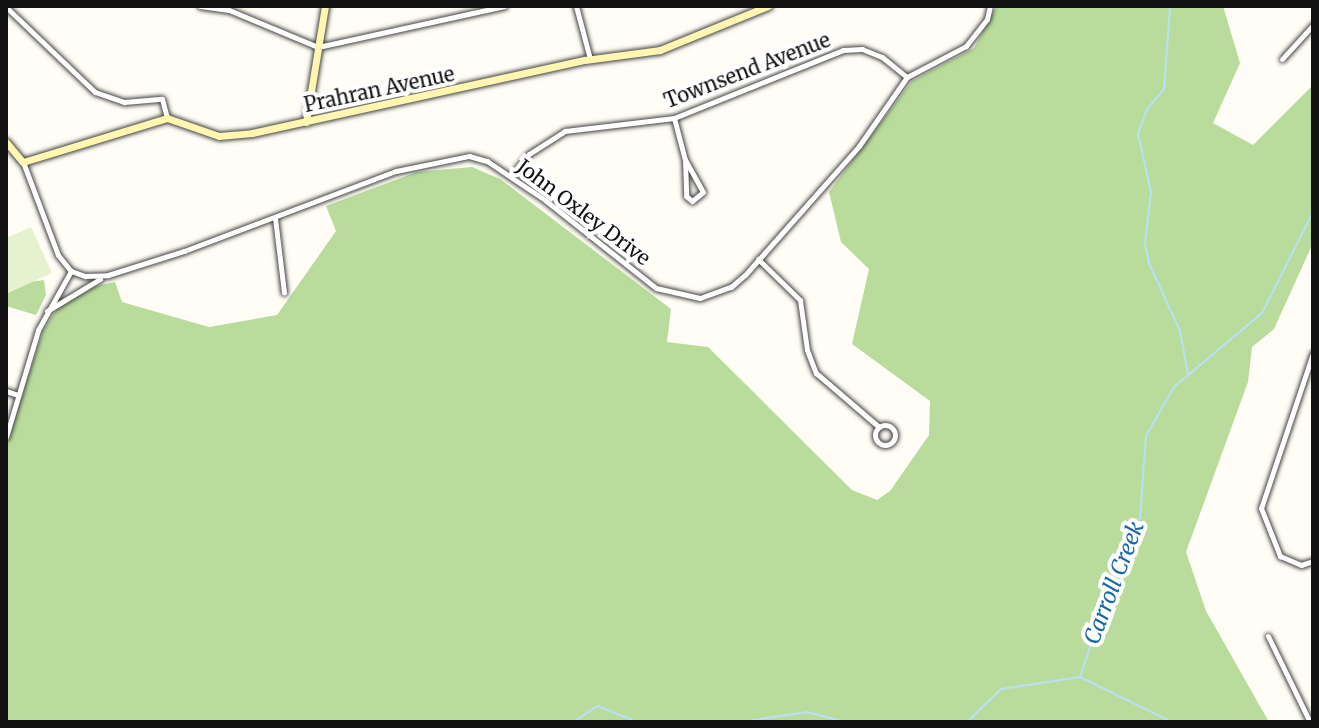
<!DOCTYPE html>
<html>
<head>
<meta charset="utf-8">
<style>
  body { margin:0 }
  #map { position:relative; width:1319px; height:728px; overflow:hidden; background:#fffdf5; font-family:Merriweather,serif }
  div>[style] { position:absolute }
  .forest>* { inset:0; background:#b9dc9c }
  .pitch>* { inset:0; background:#e6f2cf }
  .stream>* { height:2px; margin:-1px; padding:0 1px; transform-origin:1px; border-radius:1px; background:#b9e0f7 }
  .roads { filter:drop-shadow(0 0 2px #444) drop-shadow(0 0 2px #444) }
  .street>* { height:5px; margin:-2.5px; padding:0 2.5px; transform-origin:2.5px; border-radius:2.5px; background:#fff }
  .street>.ring { margin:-2.5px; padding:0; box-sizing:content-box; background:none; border:5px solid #fff; border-radius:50% }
  .secondary>* { height:7px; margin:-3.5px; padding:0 3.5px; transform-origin:3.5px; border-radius:3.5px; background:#fff6b0 }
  span { translate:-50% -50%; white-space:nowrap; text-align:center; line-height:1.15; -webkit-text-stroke:8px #fff; paint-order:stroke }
  .street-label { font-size:20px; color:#111 }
  .water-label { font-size:22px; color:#1768a6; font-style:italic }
  .frame { position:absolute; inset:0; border:8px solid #111; pointer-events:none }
</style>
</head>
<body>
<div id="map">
  <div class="forest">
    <i style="clip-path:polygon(997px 6px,1223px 6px,1240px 63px,1213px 123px,1253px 145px,1313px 85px,1313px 243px,1274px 329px,1252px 347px,1248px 382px,1186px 552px,1206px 611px,1269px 722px,6px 722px,6px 446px,43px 331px,59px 306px,87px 288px,115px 282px,122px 302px,209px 327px,277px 315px,336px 231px,326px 206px,417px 172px,472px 167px,500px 179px,671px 309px,667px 342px,708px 347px,852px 490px,877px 500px,890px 491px,929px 435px,930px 401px,852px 344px,869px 269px,841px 242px,829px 192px,912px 81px,974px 48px)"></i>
    <i style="clip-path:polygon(44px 280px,46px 295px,36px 315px,6px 306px,6px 292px,21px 283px)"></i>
  </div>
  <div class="pitch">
    <i style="clip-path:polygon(31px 227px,52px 273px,6px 294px,6px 238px)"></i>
  </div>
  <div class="stream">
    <i style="left:1170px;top:6px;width:83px;rotate:94.1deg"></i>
    <i style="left:1164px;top:89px;width:26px;rotate:130deg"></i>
    <i style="left:1147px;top:109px;width:27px;rotate:110deg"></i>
    <i style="left:1138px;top:134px;width:59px;rotate:77.4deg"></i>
    <i style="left:1151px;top:192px;width:51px;rotate:96.7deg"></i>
    <i style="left:1145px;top:243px;width:20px;rotate:79deg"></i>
    <i style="left:1149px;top:263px;width:75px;rotate:65.5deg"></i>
    <i style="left:1180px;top:331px;width:44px;rotate:79.5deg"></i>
    <i style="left:1080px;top:677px;width:102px;rotate:26.1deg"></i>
    <i style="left:573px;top:722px;width:30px;rotate:-33deg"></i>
    <i style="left:598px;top:706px;width:42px;rotate:22.3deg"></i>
    <i style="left:740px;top:722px;width:68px;rotate:-8.5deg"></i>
    <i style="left:807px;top:712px;width:38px;rotate:15deg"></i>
    <i style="left:967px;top:722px;width:47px;rotate:-44.1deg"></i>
    <i style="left:1001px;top:689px;width:80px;rotate:-8.6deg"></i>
    <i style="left:1080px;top:677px;width:107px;rotate:-71.4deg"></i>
    <i style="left:1114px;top:576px;width:64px;rotate:-65.9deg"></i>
    <i style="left:1140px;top:518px;width:82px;rotate:-85.8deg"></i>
    <i style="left:1146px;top:436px;width:56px;rotate:-60.3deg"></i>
    <i style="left:1174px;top:387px;width:115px;rotate:-40.1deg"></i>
    <i style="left:1262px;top:313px;width:113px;rotate:-63.2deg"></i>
  </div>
  <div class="roads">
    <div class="street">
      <i style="left:200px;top:6px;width:29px;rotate:8deg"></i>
      <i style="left:229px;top:10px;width:96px;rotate:22.6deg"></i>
      <i style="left:318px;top:47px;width:191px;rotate:-12.4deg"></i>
      <i style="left:576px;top:6px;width:55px;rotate:75.2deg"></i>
      <i style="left:6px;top:7px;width:123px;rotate:43.7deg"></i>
      <i style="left:95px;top:92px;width:31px;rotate:19deg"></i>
      <i style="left:124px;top:102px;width:38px;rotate:-5deg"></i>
      <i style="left:162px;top:99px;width:20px;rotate:75deg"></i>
      <i style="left:1282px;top:59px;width:46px;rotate:-47.6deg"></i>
      <i style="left:674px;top:118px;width:43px;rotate:75.3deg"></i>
      <i style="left:685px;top:160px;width:36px;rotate:88deg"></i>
      <i style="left:686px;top:196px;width:8px;rotate:40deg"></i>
      <i style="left:692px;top:201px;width:14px;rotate:-39deg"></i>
      <i style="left:703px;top:192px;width:37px;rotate:-119deg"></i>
      <i style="left:23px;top:162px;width:99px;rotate:69.4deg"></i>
      <i style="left:58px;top:255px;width:21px;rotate:51deg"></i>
      <i style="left:71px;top:271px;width:15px;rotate:20deg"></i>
      <i style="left:85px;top:276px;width:23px;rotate:-2deg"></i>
      <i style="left:108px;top:275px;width:80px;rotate:-17.5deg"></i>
      <i style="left:184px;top:251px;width:227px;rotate:-20.7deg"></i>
      <i style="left:396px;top:171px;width:75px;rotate:-11.6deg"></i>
      <i style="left:469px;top:156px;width:19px;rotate:16deg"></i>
      <i style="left:487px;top:161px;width:70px;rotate:33.9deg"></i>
      <i style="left:545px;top:200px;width:142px;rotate:38.4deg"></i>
      <i style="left:656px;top:288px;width:45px;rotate:12.8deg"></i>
      <i style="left:700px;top:298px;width:33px;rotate:-20deg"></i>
      <i style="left:731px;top:287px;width:18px;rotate:-41deg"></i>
      <i style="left:745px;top:275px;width:172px;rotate:-48.5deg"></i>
      <i style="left:859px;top:146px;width:84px;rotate:-55.2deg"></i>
      <i style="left:907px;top:77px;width:67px;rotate:-27.7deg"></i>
      <i style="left:966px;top:46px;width:34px;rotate:-52deg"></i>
      <i style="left:987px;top:19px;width:13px;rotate:-77deg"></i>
      <i style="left:511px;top:176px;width:28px;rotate:-51deg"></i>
      <i style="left:529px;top:154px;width:43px;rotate:-32.6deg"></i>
      <i style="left:565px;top:131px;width:110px;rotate:-6.8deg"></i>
      <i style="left:674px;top:118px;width:182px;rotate:-21.9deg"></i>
      <i style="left:843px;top:50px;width:19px;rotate:-3deg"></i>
      <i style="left:862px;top:49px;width:22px;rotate:22deg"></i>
      <i style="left:882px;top:57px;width:32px;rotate:39deg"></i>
      <i style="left:275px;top:218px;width:75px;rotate:83.1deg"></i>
      <i style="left:758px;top:259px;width:59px;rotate:44.3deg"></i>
      <i style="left:800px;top:300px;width:50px;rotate:82deg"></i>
      <i style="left:807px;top:350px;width:25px;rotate:69deg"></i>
      <i style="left:816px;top:373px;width:83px;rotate:40.6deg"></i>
      <i style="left:47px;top:311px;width:62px;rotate:-31.1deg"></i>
      <i style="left:1313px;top:353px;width:163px;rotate:108.5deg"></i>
      <i style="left:1261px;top:508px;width:52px;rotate:68.4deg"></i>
      <i style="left:1280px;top:556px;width:23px;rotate:23deg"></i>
      <i style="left:1301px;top:565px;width:13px;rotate:-18deg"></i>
      <i style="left:6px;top:391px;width:13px;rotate:18deg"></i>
      <i class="ring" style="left:875px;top:425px;width:15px;height:15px"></i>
      <i style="left:6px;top:437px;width:112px;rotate:-73.3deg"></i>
      <i style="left:38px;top:330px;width:68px;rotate:-60.8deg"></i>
      <i style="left:1268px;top:636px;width:96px;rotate:64deg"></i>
    </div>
    <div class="secondary">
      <i style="left:306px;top:122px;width:118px;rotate:-80.7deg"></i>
      <i style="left:6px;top:142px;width:26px;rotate:50deg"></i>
      <i style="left:23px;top:162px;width:151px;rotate:-17deg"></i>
      <i style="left:167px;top:118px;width:55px;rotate:19.1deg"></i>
      <i style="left:219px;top:136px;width:33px;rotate:-5deg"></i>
      <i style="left:252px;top:133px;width:341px;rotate:-12.4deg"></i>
      <i style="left:585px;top:60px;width:76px;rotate:-7.6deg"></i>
      <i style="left:660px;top:50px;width:117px;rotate:-22.2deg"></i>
    </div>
  </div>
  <div class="street-label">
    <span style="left:747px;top:70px;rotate:-21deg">Townsend Avenue</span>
    <span style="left:379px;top:89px;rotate:-12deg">Prahran Avenue</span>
    <span style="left:584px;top:212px;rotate:37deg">John Oxley Drive</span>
  </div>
  <div class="water-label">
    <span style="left:1114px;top:583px;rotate:-69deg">Carroll Creek</span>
  </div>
  <div class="frame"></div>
</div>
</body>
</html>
